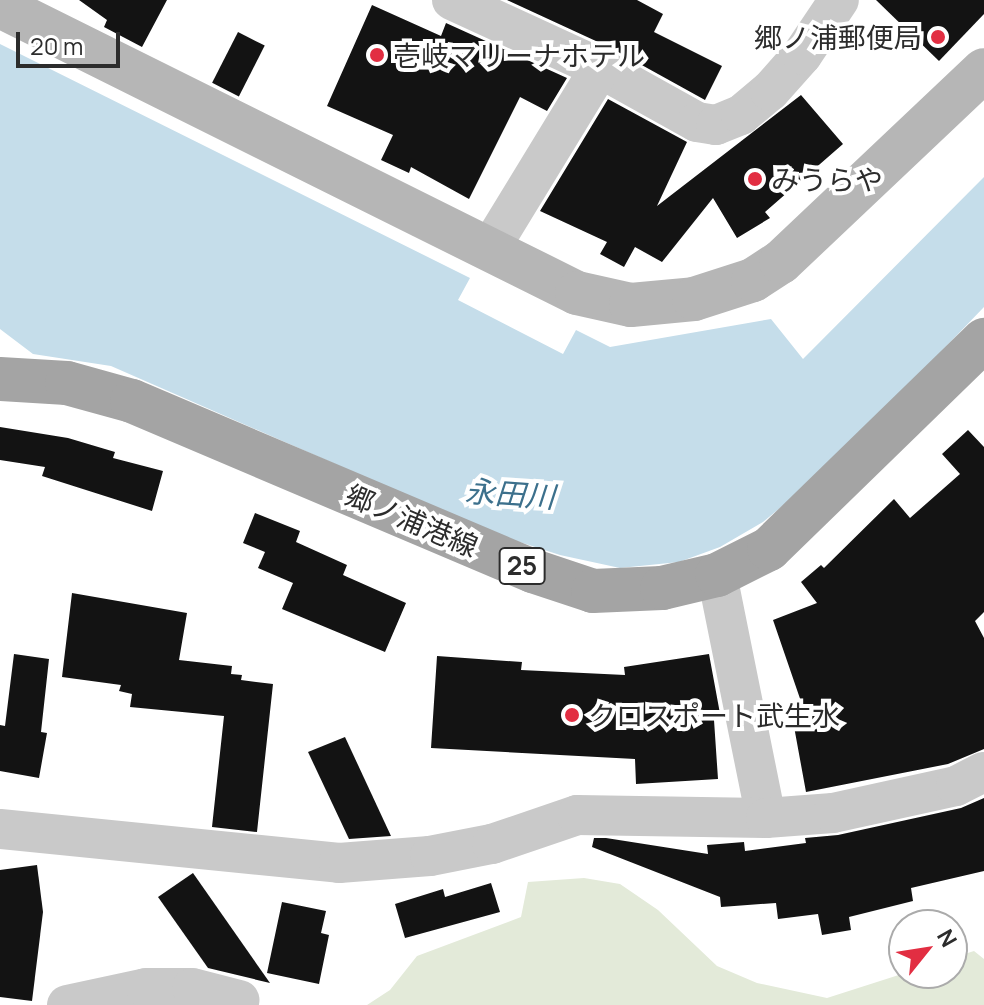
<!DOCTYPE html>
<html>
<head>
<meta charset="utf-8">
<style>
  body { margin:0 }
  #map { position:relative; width:984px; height:1005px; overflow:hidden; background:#fff; font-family:Manrope,"Noto Sans JP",sans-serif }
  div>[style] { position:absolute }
  .green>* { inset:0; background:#e3ead9 }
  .water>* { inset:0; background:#c5ddea }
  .building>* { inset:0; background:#131313; transform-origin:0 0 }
  .street>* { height:40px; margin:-20px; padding:0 20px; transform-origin:20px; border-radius:20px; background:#c9c9c9 }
  .secondary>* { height:44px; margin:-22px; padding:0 22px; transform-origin:22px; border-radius:22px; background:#b6b6b6 }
  .primary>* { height:44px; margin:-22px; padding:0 22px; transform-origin:22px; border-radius:22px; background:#a4a4a4 }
  .dots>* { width:22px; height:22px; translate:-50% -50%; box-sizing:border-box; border:4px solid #fff; border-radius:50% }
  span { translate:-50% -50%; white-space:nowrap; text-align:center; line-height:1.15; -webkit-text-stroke:8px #fff; paint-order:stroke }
  .shield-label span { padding:2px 6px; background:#fff; border:2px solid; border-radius:6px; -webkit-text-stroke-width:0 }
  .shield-label { font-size:26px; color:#2c2c2c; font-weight:700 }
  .poi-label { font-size:28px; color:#2c2c2c }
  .right { translate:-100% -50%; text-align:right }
  .left { translate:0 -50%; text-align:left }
  .street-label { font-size:28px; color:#2c2c2c }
  .water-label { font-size:30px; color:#3c708c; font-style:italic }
  .north { position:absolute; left:888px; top:909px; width:80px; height:80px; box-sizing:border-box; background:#fff; border:2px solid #ababab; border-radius:50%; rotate:60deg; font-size:22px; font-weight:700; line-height:32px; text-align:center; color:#2c2c2c }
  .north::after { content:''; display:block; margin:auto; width:28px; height:36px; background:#e22e42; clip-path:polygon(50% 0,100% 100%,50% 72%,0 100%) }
  .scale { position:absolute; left:16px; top:32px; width:104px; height:36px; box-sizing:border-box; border:4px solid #2c2c2c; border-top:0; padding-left:10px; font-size:24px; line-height:28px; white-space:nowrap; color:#2c2c2c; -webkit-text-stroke:6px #fff; paint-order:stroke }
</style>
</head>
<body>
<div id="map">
  <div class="green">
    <i style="clip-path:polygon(584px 878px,620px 884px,658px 910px,717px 966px,757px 983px,827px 998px,905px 973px,952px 973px,952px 958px,974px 951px,984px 959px,984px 1005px,367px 1005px,390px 990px,417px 956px,521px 917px,528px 882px)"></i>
  </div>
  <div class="water">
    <i style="clip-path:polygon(0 44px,470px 278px,458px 300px,563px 354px,576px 330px,610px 347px,771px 319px,803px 359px,984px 177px,984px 307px,832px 465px,763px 522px,720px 547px,679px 562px,620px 568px,560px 555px,495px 534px,111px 366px,33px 354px,0 329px)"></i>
  </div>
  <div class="building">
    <i style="clip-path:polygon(79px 0,167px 0,142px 47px,104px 27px,107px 20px)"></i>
    <i style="clip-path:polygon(507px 0,637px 0,663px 14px,654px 32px,722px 66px,705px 100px,611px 48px)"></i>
    <i style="clip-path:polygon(876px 0,984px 0,984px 14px,939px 61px)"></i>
    <i style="clip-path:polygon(372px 5px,441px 36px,446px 23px,567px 78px,547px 111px,520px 97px,469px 199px,411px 167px,409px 173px,381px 160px,393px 135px,327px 106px)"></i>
    <i style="left:238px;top:32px;width:30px;height:57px;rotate:27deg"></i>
    <i style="clip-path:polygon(801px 95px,843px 144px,765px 212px,770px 218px,737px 238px,713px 198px,662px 262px,635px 247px,624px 267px,600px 254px,607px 242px,540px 211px,608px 99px,687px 142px,657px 206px)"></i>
    <i style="clip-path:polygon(0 427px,68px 438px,115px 452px,113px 458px,163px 471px,152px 511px,42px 476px,45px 467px,0 460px)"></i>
    <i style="clip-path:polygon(968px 430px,984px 447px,984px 612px,975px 621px,984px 638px,984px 749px,948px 764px,806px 792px,793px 721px,807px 719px,773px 620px,817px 603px,801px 582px,821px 565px,824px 568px,894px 499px,910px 518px,960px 474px,942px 454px)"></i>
    <i style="clip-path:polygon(255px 513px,300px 531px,296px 542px,347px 565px,343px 575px,406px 603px,385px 652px,282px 609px,293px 583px,258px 568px,265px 552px,243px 543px)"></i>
    <i style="clip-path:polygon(72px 593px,187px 613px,179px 660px,232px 666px,231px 674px,242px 675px,241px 680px,273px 684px,257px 832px,212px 827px,224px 716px,130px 707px,132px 694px,119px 691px,121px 685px,62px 677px)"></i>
    <i style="clip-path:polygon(14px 654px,49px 659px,41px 732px,47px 733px,39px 778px,0 771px,0 725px,5px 726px)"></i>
    <i style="clip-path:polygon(709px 654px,721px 719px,714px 720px,718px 779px,636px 784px,635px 759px,431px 748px,437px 656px,522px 662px,521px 670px,625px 675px,624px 667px)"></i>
    <i style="clip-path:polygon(345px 737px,391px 836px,349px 839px,308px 752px)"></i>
    <i style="clip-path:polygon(984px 798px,984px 871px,911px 888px,913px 901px,849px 917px,851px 930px,822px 935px,818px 914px,778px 919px,776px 903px,721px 907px,720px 897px,592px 847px,594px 838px,606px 838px,708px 854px,707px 845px,744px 842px,745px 851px,806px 843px,805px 838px,838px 835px,961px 808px)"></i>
    <i style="clip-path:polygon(37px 865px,43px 912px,32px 1001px,0 997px,0 870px)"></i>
    <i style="clip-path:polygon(193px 873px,270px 983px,208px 968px,158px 897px)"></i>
    <i style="clip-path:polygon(491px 883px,500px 912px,405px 938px,395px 904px,443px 889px,445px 897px)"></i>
    <i style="clip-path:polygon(282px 902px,326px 911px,321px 933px,329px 935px,319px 984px,267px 973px)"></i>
  </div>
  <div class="street">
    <i style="left:452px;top:0;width:163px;rotate:24.7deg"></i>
    <i style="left:600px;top:68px;width:111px;rotate:29.1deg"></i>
    <i style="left:697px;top:122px;width:19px;rotate:9deg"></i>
    <i style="left:716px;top:125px;width:27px;rotate:-22deg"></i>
    <i style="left:741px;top:115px;width:38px;rotate:-40deg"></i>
    <i style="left:770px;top:91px;width:48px;rotate:-48.4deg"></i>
    <i style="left:802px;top:55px;width:66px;rotate:-56.1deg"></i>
    <i style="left:489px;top:250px;width:213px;rotate:-58.6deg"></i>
    <i style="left:717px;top:575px;width:248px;rotate:78.6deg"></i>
    <i style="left:0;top:829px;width:341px;rotate:5.7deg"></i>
    <i style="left:339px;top:863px;width:91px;rotate:-4.4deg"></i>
    <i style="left:430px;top:856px;width:63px;rotate:-11deg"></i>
    <i style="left:492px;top:844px;width:90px;rotate:-18.8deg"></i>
    <i style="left:577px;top:815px;width:189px;rotate:0.9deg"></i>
    <i style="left:766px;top:818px;width:67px;rotate:-4.3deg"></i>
    <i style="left:833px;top:813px;width:126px;rotate:-12.4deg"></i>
    <i style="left:956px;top:786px;width:31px;rotate:-27deg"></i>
    <i style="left:67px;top:1005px;width:81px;rotate:-12.1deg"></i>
    <i style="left:146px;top:988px;width:46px"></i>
    <i style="left:192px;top:988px;width:49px;rotate:14.3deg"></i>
  </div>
  <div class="secondary">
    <i style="left:0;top:6px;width:644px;rotate:26.45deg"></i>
    <i style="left:577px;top:293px;width:55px;rotate:12.5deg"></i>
    <i style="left:631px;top:305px;width:63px;rotate:-5.4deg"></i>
    <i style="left:694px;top:299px;width:62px;rotate:-17.9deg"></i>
    <i style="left:753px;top:280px;width:33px;rotate:-33deg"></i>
    <i style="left:781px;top:262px;width:279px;rotate:-43.4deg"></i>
  </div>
  <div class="primary">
    <i style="left:0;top:379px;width:67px;rotate:3.4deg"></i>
    <i style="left:67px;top:383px;width:67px;rotate:15.5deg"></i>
    <i style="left:132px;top:401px;width:436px;rotate:23deg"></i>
    <i style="left:533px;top:571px;width:63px;rotate:18.4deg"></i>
    <i style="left:593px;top:591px;width:69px;rotate:-2.5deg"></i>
    <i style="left:662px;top:588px;width:57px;rotate:-13.3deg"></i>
    <i style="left:717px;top:575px;width:58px;rotate:-26.6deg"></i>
    <i style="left:769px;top:549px;width:300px;rotate:-44.2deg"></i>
  </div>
  <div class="dots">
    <i style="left:938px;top:37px;background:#e22e42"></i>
    <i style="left:377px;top:55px;background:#e22e42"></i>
    <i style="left:755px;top:179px;background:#e22e42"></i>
    <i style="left:572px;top:715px;background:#e22e42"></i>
  </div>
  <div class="shield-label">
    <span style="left:522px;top:566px">25</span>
  </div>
  <div class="poi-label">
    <span class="right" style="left:922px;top:37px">郷ノ浦郵便局</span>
    <span class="left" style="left:393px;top:55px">壱岐マリーナホテル</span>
    <span class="left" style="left:771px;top:179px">みうらや</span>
    <span class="left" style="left:588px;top:715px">クロスポート武生水</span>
  </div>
  <div class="street-label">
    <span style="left:412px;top:520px;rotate:23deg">郷ノ浦港線</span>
  </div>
  <div class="water-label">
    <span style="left:510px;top:494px;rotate:4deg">永田川</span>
  </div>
  <div class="north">N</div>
  <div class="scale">20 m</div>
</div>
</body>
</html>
